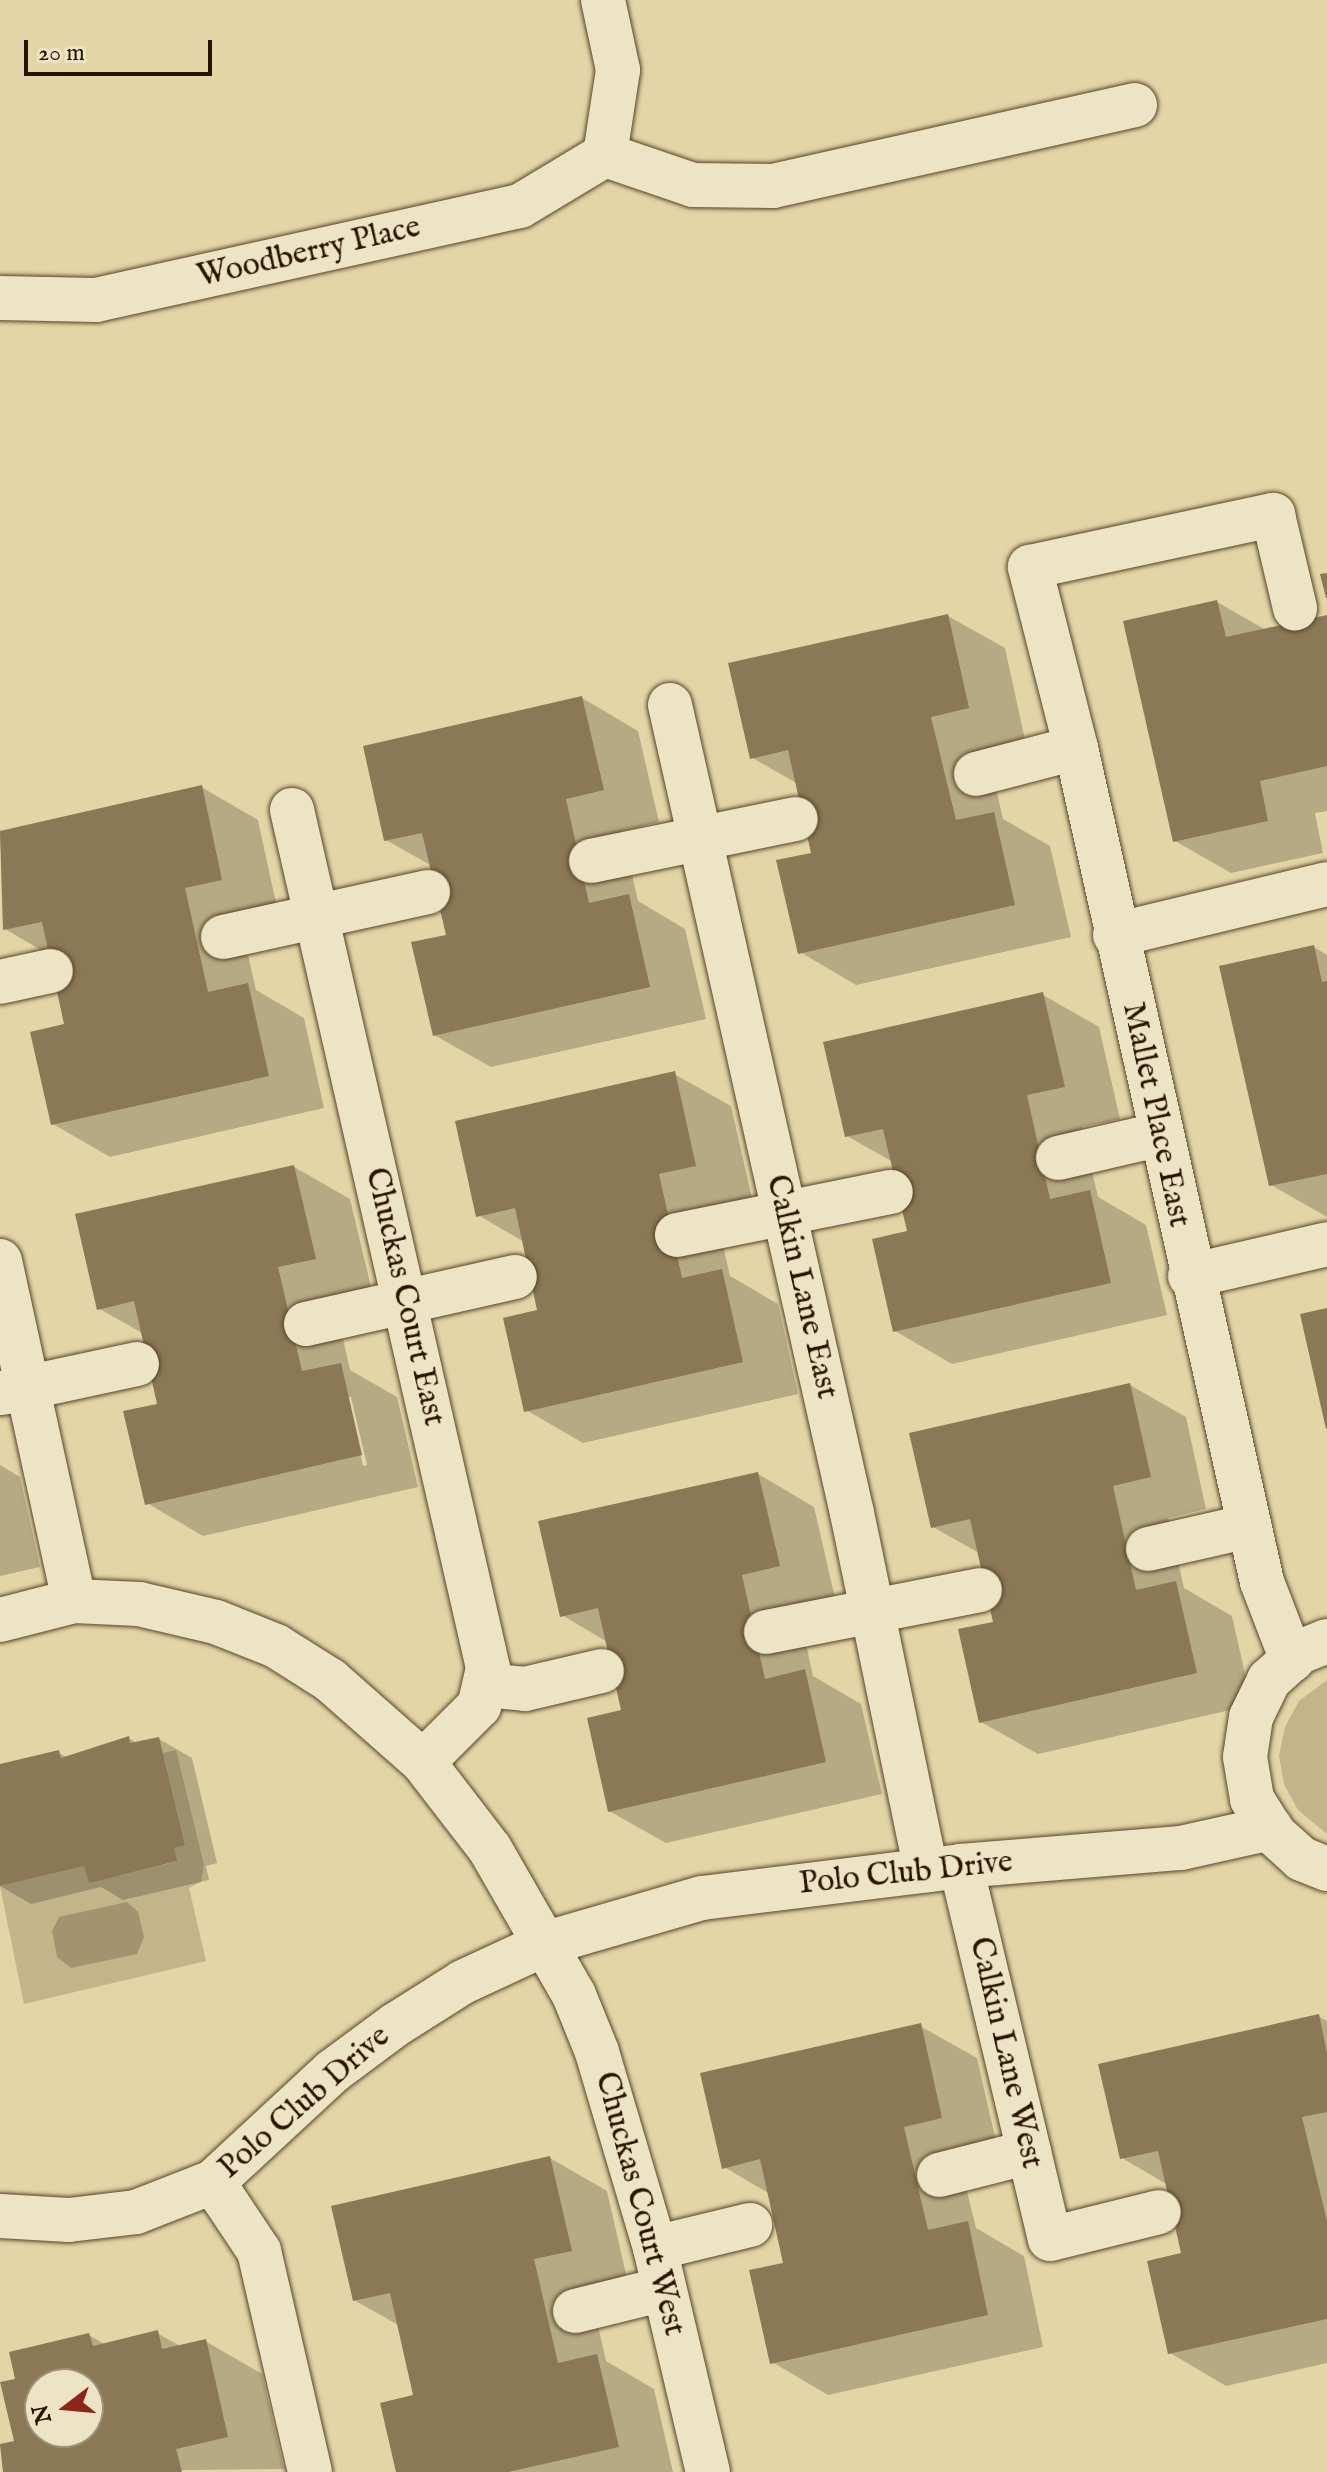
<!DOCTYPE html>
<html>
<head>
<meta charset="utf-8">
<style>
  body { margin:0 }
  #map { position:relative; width:1327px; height:2472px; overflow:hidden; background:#e3d5a6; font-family:"IM FELL English",serif }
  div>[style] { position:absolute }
  .green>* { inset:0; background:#c3b48a }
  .water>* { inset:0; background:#a4936e }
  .shadow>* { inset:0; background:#0003 }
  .building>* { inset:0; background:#8a7856 }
  .roads { filter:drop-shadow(0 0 2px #58442a) drop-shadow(0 0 2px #58442a) }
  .minor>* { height:44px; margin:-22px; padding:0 22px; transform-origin:22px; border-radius:22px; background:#ede4c5 }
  span { translate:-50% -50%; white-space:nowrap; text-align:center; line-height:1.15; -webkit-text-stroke:7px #ede4c5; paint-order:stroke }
  .street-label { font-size:32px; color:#291300 }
  .north { position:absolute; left:24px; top:2368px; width:80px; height:80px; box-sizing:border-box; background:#ede4c5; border:2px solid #9f9076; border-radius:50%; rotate:254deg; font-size:22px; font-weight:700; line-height:32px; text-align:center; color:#291300 }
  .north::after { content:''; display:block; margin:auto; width:28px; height:36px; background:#8f2418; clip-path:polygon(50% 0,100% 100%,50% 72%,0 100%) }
  .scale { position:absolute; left:24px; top:40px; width:188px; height:36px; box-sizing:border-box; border:4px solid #291300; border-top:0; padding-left:10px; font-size:24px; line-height:28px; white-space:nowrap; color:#291300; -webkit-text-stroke:6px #ede4c5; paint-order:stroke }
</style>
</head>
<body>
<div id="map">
  <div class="green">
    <i style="clip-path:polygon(1327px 1680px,1327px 1834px,1298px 1810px,1284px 1784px,1279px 1756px,1285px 1727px,1299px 1701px)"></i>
    <i style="clip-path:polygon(176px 1750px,204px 1865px,201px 1882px,189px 1888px,206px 1961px,24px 2004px,0 1886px,84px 1866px,89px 1882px,176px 1862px,174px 1848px,185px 1844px,163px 1753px)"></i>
  </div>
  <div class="water">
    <i style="clip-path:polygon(127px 1902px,138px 1912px,144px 1937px,137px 1954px,71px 1968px,57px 1957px,52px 1931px,59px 1917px)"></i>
  </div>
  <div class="shadow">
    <i style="clip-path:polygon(1217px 602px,1266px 630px,1327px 617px,1327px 811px,1315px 813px,1323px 853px,1231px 873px,1175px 841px)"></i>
    <i style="clip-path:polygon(948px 616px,1005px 648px,1025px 740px,987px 749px,1003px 819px,1050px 846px,1071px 937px,856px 985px,800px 952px,814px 854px,798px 784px,751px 757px)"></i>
    <i style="clip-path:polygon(582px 698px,638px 731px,659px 822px,622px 831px,638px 901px,685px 929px,706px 1019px,491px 1067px,434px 1035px,448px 936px,432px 866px,386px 840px)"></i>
    <i style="clip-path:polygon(201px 787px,258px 820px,278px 912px,240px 920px,256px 990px,304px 1018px,324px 1108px,110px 1157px,53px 1124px,67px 1026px,51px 956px,5px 929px,0 833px)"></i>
    <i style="clip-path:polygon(1314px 947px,1327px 955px,1327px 1217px,1271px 1185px)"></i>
    <i style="clip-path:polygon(1043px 995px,1099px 1027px,1120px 1119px,1082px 1127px,1098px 1197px,1146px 1225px,1167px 1315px,952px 1364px,895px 1331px,909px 1233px,893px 1162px,847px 1136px)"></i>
    <i style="clip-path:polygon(674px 1074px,731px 1106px,752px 1198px,714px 1206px,730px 1276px,778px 1304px,798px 1394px,583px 1443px,526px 1410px,540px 1312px,524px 1242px,478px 1215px)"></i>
    <i style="clip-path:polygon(evenodd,294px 1167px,350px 1199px,372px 1291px,334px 1299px,350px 1370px,397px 1397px,418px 1487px,203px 1536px,147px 1503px,159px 1405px,144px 1334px,98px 1308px,294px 1167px,347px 1397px,351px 1397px,367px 1465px,363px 1466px,347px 1397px)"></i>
    <i style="clip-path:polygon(1130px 1385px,1186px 1417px,1206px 1509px,1168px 1518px,1184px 1588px,1232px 1616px,1252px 1705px,1038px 1754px,981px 1722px,995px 1623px,979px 1553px,933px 1527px)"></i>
    <i style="clip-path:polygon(0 1465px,20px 1477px,40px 1567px,0 1576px)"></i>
    <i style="clip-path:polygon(758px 1474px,814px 1507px,835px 1598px,798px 1607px,813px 1676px,861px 1704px,882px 1794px,666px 1843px,609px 1811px,623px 1712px,607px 1642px,562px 1615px)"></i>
    <i style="clip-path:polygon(129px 1738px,138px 1744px,159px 1739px,192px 1758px,217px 1863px,206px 1866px,209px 1880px,123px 1900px,101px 1887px,31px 1904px,0 1886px,0 1767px,59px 1753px,68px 1758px)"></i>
    <i style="clip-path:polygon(1318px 2016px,1327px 2021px,1327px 2363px,1226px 2386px,1170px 2353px,1184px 2255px,1168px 2185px,1122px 2158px)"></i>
    <i style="clip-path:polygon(920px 2026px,977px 2058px,998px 2150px,959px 2159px,976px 2228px,1024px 2256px,1043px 2347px,828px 2395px,772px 2362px,786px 2264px,770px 2194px,724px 2167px)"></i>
    <i style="clip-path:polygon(550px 2158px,607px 2191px,628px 2283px,590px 2291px,606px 2361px,654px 2389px,673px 2472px,398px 2472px,416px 2397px,400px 2326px,354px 2300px)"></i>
    <i style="clip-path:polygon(evenodd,157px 2333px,182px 2347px,205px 2341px,262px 2374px,284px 2469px,5px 2472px,0 2446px,16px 2442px,18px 2380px,89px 2335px,106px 2345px,157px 2333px,40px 2384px,88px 2384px,88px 2432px,40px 2432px,40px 2384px)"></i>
  </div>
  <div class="building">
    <i style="clip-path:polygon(1327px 573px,1327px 598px,1326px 598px,1320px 574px)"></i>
    <i style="clip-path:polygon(1217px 600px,1226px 637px,1327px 615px,1327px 766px,1260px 781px,1268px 821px,1173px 842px,1123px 621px)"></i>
    <i style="clip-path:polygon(948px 614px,969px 708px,931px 717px,956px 820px,994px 812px,1015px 905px,798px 954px,776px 860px,811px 853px,788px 750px,750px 759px,728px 663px)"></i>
    <i style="clip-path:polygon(582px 696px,604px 790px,566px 799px,589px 903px,629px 894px,650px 987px,433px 1036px,411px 942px,446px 935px,422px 833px,384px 841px,363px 746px)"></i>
    <i style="clip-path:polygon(202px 785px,222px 880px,185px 888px,208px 992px,248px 983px,269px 1076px,51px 1125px,30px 1032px,64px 1024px,42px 922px,3px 930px,0 831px)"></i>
    <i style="clip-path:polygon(1314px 945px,1322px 982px,1327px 981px,1327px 1174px,1269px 1186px,1219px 966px)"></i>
    <i style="clip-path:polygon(1043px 992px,1065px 1087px,1027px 1095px,1050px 1199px,1090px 1190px,1111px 1283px,893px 1332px,872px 1239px,907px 1231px,883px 1129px,845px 1137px,823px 1042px)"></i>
    <i style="clip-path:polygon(675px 1071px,696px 1166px,659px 1174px,682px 1278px,722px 1269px,743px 1362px,524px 1412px,503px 1318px,537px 1310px,515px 1208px,476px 1217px,455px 1121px)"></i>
    <i style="clip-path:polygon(294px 1165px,316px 1259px,278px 1267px,302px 1371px,341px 1363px,362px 1455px,145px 1505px,123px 1411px,157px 1404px,134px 1301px,97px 1310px,75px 1214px)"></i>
    <i style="clip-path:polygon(1327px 1308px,1327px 1428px,1326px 1429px,1300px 1314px)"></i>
    <i style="clip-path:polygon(1130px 1383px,1151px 1477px,1113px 1486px,1136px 1590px,1176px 1581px,1197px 1673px,979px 1723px,958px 1629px,993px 1622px,970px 1519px,931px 1528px,909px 1433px)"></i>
    <i style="clip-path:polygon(758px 1472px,780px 1566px,742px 1575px,765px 1679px,805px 1669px,826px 1762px,608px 1812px,587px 1718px,621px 1710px,598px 1608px,560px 1617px,538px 1521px)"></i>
    <i style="clip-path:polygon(129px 1736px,130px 1743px,159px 1737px,185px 1845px,174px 1848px,177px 1861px,89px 1883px,84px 1866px,0 1886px,0 1764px,59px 1750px,61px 1758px)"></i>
    <i style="clip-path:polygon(1319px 2014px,1327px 2053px,1327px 2112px,1302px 2117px,1327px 2221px,1327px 2319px,1168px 2354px,1147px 2261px,1181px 2253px,1158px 2151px,1120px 2159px,1098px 2064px)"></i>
    <i style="clip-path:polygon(921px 2023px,942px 2118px,904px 2127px,928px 2230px,968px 2221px,988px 2315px,770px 2364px,749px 2270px,783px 2263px,760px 2159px,722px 2169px,700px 2073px)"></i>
    <i style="clip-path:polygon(550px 2156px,572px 2251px,534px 2259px,558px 2363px,597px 2354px,619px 2447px,508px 2472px,396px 2472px,380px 2403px,413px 2395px,390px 2293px,353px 2301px,331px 2206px)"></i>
    <i style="clip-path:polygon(evenodd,158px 2330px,162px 2349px,206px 2339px,228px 2437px,176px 2449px,182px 2472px,3px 2472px,0 2444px,14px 2441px,0 2382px,15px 2379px,9px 2352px,89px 2333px,93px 2346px,158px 2330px,40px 2384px,88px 2384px,88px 2432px,40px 2432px,40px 2384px)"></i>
  </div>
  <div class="roads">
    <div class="minor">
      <i style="left:603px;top:0;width:72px;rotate:77.9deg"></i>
      <i style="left:618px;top:70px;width:86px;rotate:98.7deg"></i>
      <i style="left:605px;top:155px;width:93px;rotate:18.8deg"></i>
      <i style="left:693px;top:185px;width:80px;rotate:0.7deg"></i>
      <i style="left:773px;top:186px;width:371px;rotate:-12.6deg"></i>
      <i style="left:0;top:298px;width:96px;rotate:1.2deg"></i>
      <i style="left:96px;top:300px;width:434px;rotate:-12.5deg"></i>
      <i style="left:520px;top:206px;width:99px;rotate:-31deg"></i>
      <i style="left:670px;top:705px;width:828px;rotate:77.31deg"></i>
      <i style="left:852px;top:1513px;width:365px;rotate:78.3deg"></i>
      <i style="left:976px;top:774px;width:103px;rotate:-14.6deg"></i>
      <i style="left:292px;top:810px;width:880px;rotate:77.13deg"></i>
      <i style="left:488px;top:1668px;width:39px;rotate:103deg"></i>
      <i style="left:479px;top:1706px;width:79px;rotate:135deg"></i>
      <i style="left:591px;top:861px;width:209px;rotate:-11.6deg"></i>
      <i style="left:1115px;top:935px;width:218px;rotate:-13.5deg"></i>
      <i style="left:223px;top:937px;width:210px;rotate:-12.4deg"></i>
      <i style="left:0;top:982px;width:52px;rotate:-12.2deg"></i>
      <i style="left:1058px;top:1158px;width:103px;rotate:-13deg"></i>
      <i style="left:677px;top:1235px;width:218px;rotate:-11.4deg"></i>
      <i style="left:0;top:1261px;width:348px;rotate:77.7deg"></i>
      <i style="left:1190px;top:1276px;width:141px;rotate:-13.1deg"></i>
      <i style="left:306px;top:1324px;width:214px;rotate:-12.7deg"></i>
      <i style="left:2px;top:1393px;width:138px;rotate:-12.1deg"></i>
      <i style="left:1148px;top:1549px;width:104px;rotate:-12.8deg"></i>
      <i style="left:0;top:1620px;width:76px;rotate:-14.4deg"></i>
      <i style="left:74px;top:1601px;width:65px;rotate:2.6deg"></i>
      <i style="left:139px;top:1604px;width:79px;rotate:13.2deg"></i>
      <i style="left:216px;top:1622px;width:65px;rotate:21.8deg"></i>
      <i style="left:276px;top:1646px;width:64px;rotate:32.2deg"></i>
      <i style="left:330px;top:1680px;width:124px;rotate:41.4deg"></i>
      <i style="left:423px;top:1762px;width:110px;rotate:52.4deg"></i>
      <i style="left:490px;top:1849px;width:168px;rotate:60.1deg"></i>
      <i style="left:574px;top:1995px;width:61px;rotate:68deg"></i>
      <i style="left:597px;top:2052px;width:204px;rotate:73.5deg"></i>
      <i style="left:655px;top:2248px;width:230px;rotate:76.7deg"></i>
      <i style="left:766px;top:1632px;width:218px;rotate:-11.1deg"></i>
      <i style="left:1327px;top:1641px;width:29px;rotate:158deg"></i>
      <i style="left:1300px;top:1652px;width:42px;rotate:137.9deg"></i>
      <i style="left:1269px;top:1680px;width:41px;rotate:115.9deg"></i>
      <i style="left:1251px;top:1717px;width:40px;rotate:98.5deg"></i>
      <i style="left:1245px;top:1757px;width:43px;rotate:80.5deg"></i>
      <i style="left:1252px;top:1799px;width:40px;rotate:58deg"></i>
      <i style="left:1273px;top:1833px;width:39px;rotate:42deg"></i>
      <i style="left:1302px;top:1859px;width:27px;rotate:22deg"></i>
      <i style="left:1292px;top:1660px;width:84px;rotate:-111deg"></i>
      <i style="left:1262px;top:1582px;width:854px;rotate:-102.57deg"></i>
      <i style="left:1076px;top:748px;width:187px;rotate:-104.3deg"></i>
      <i style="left:1030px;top:567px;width:249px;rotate:-12.1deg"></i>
      <i style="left:1273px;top:515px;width:96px;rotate:76.7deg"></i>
      <i style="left:485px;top:1685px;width:40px;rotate:5.7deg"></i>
      <i style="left:525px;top:1689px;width:79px;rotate:-13.2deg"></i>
      <i style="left:961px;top:1866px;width:383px;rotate:76.6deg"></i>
      <i style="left:1050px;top:2239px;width:112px;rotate:-13.9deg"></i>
      <i style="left:939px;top:2175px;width:93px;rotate:-14.3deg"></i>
      <i style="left:213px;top:2182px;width:83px;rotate:56.3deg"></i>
      <i style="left:259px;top:2251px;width:227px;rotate:77deg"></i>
      <i style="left:0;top:2216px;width:69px;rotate:3.3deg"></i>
      <i style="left:69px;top:2220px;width:67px;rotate:-6.8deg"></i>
      <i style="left:136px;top:2212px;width:83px;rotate:-21.3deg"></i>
      <i style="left:213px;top:2182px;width:163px;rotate:-42.8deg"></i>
      <i style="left:333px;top:2071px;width:77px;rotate:-36.6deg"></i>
      <i style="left:395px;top:2025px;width:80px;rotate:-32.3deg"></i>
      <i style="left:463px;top:1982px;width:93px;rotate:-24.9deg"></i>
      <i style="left:547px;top:1943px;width:161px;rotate:-16.2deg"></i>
      <i style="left:702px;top:1898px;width:261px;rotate:-7deg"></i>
      <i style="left:961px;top:1866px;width:221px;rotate:-4.7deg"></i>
      <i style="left:1181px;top:1848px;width:92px;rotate:-12.5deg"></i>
      <i style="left:655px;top:2248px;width:98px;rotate:-13.6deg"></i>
      <i style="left:575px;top:2311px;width:92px;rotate:-13.9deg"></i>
    </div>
  </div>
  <div class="street-label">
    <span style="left:309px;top:253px;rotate:-13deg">Woodberry Place</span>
    <span style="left:1155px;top:1115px;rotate:78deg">Mallet Place East</span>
    <span style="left:801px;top:1287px;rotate:77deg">Calkin Lane East</span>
    <span style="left:404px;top:1297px;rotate:77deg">Chuckas Court East</span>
    <span style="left:906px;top:1874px;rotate:-6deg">Polo Club Drive</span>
    <span style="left:1005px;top:2053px;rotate:77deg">Calkin Lane West</span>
    <span style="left:305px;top:2103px;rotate:-41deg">Polo Club Drive</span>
    <span style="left:639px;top:2204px;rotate:75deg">Chuckas Court West</span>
  </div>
  <div class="north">N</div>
  <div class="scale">20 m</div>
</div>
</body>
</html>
